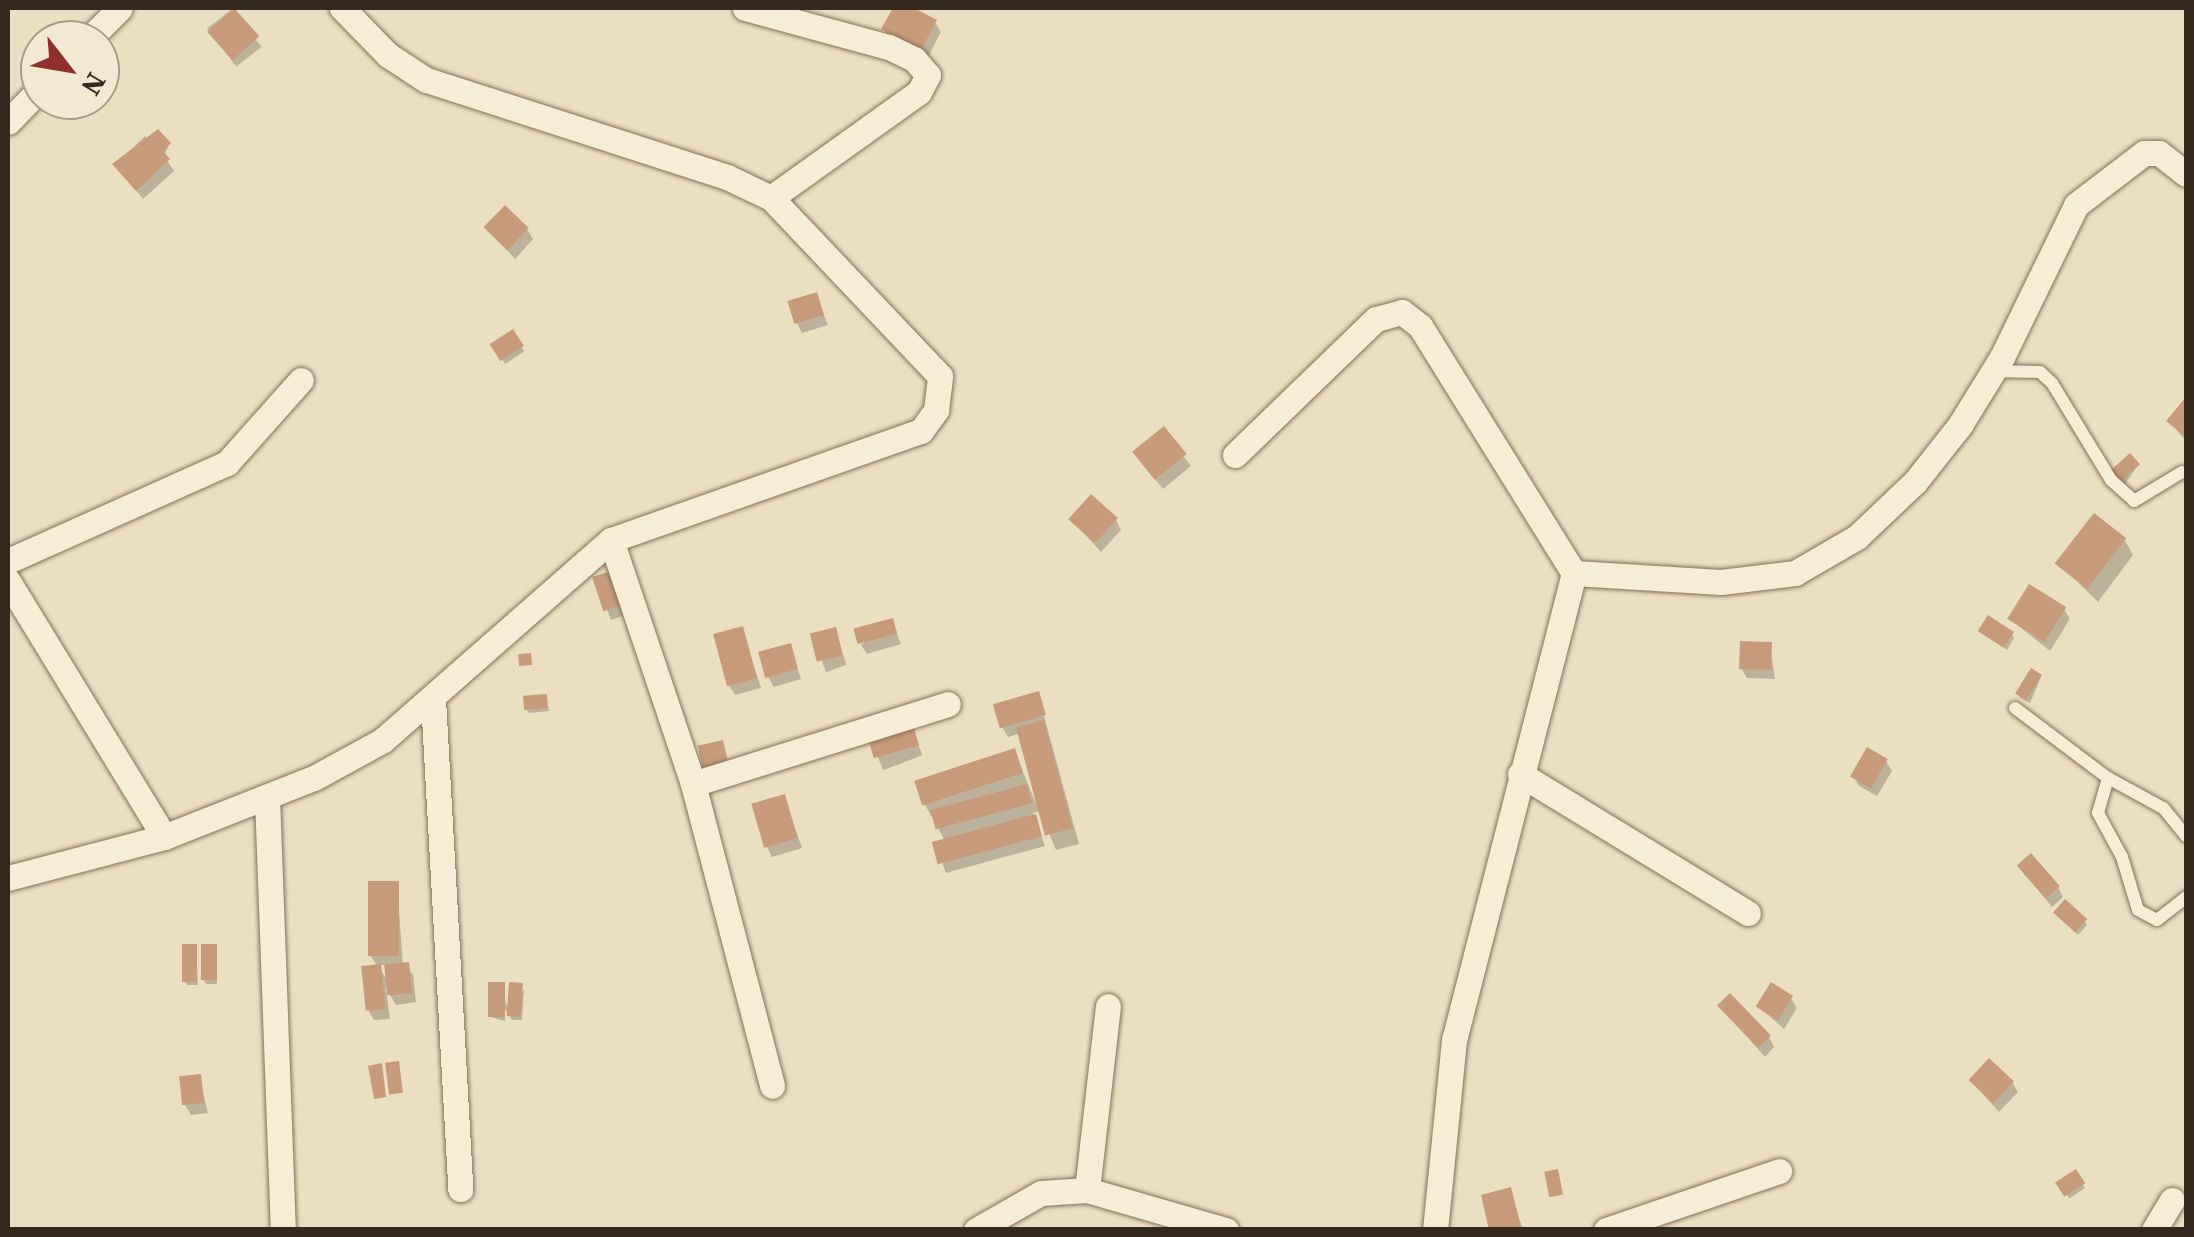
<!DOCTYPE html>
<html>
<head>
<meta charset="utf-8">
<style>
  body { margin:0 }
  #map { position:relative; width:2194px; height:1237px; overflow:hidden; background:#ebdfc3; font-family:"Source Serif 4",serif }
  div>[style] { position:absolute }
  .shadow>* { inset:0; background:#0003; transform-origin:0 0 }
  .building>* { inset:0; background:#c79a7b; transform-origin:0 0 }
  .roads { filter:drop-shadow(0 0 2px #84715b) drop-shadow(0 0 2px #84715b) }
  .lane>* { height:12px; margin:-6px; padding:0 6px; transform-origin:6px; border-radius:6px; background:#f7ecd6 }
  .street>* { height:25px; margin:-12.5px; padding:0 12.5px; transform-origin:12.5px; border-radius:12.5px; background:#f7ecd6 }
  span { translate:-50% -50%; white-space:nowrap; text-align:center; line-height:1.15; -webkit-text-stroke:8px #f3e9d2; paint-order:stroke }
  .frame { position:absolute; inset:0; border:10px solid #35291e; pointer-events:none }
  .north { position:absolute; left:20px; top:20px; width:100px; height:100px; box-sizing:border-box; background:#f3e9d2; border:2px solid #a79c8a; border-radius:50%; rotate:121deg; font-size:28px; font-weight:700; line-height:40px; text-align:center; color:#35291e }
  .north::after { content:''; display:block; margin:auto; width:35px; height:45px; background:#902e30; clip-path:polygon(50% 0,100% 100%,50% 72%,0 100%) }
</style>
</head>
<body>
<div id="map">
  <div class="shadow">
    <i style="clip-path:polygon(896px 8px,935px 22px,941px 32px,927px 59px,890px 39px,884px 29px)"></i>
    <i style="left:232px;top:9px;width:48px;height:32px;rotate:52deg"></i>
    <i style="clip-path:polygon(145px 136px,159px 151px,169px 145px,164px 156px,174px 171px,143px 199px,115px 165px)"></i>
    <i style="clip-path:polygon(487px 228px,527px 229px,533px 239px,515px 259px)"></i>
    <i style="clip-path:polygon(816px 295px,828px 325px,802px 333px,797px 323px)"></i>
    <i style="left:512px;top:333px;width:22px;height:23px;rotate:56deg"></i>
    <i style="clip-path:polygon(2186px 401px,2186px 441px,2169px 421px)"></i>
    <i style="clip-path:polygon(1163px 429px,1191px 466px,1163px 489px,1141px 462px)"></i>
    <i style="clip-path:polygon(2138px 465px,2125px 484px,2117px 476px)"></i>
    <i style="clip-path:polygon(1071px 519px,1116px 520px,1121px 530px,1101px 552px)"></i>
    <i style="clip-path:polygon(2124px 539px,2133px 555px,2098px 602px,2059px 564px)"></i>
    <i style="clip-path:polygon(596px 578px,628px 614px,611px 620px)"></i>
    <i style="clip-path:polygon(2064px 609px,2070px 619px,2050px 651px,2010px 619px)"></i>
    <i style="clip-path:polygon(892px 621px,901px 644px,867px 654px,861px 645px)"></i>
    <i style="clip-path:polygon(742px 629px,761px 688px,735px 695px,729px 685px)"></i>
    <i style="left:834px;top:630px;width:37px;height:22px;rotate:70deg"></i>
    <i style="clip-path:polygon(1981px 631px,2012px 634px,2014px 638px,2007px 650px)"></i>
    <i style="clip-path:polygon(1770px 644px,1775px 679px,1747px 678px,1741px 668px)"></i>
    <i style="clip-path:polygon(790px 646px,801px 679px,774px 687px,768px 677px)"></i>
    <i style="clip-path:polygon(2041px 677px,2030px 703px,2020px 698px,2018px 693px)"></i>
    <i style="clip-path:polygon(1038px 694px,1079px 844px,1056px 850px,1040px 811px,1033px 813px,1045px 846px,946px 873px,935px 844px,945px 841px,924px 803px,1014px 750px,1037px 806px,1018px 734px,1008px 737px,1002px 727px)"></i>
    <i style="clip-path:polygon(546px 697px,549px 711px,529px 713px,526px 709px)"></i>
    <i style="left:913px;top:731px;width:26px;height:42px;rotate:69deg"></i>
    <i style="clip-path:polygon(1886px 761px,1892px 771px,1877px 796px,1859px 786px,1853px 776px)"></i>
    <i style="clip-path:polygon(784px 797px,802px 848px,772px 857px,767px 847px)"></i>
    <i style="clip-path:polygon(2020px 867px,2058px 887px,2063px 897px,2052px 907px)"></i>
    <i style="clip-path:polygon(evenodd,397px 883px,403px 965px,413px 974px,416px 1002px,396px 1005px,386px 988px,390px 1019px,374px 1020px,368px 1010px,378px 967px,370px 955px,397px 883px,378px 965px,387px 965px,389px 984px,378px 965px)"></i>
    <i style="clip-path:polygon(2059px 916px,2085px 921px,2087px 925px,2078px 935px)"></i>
    <i style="clip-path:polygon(196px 946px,198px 985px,187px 985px,185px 981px)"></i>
    <i style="clip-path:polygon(215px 946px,217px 984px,206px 984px,204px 980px)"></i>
    <i style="clip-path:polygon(503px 984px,506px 1005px,524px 990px,522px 1020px,512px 1020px,505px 1009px,505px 1021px,491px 1017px)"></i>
    <i style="clip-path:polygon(1791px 998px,1797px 1008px,1784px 1029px,1759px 1007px)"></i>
    <i style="clip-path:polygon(1720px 1006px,1769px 1037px,1774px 1047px,1765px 1057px)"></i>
    <i style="clip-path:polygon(199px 1076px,208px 1113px,191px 1115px,185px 1105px)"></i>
    <i style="clip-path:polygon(1971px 1081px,2012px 1082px,2018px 1092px,1999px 1112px)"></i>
    <i style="left:2075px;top:1173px;width:18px;height:19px;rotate:56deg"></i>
    <i style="clip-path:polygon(1510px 1190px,1523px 1230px,1492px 1230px)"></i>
  </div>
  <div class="building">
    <i style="left:234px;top:8px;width:38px;height:36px;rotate:48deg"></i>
    <i style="clip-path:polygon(893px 8px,914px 8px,937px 20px,921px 50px,881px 29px)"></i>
    <i style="clip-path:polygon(158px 129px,171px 143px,163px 151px,170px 159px,136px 191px,112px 164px)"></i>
    <i style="left:505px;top:205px;width:33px;height:31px;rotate:44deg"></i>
    <i style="left:817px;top:292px;width:24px;height:31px;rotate:73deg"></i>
    <i style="left:513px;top:329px;width:20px;height:28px;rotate:57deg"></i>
    <i style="clip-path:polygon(2186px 397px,2186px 431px,2183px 435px,2166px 421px)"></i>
    <i style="left:1164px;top:426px;width:36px;height:41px;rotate:51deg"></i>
    <i style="left:2130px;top:453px;width:15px;height:27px;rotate:48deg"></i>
    <i style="left:1091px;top:494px;width:36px;height:34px;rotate:42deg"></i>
    <i style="left:2094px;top:513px;width:41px;height:64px;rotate:38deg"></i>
    <i style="left:614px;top:570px;width:36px;height:23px;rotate:72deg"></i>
    <i style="left:2029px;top:584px;width:44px;height:41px;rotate:32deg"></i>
    <i style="left:1988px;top:615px;width:31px;height:19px;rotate:33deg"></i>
    <i style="left:893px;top:618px;width:16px;height:41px;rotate:75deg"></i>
    <i style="left:743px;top:626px;width:54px;height:31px;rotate:75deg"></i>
    <i style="left:836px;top:627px;width:29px;height:27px;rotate:76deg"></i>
    <i style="left:1740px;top:641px;width:32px;height:28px;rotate:2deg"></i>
    <i style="left:791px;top:643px;width:27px;height:34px;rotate:75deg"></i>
    <i style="left:531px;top:653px;width:12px;height:13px;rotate:85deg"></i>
    <i style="left:2031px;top:668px;width:13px;height:30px;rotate:32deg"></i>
    <i style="left:1039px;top:691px;width:25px;height:48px;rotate:74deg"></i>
    <i style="left:547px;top:694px;width:14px;height:24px;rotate:86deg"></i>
    <i style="left:1044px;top:720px;width:112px;height:29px;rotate:75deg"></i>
    <i style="left:914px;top:728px;width:18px;height:47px;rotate:74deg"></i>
    <i style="left:723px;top:740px;width:22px;height:26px;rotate:77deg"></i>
    <i style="left:1867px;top:747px;width:24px;height:34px;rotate:30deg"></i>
    <i style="left:1015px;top:748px;width:26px;height:106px;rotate:72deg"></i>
    <i style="left:1027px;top:784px;width:20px;height:100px;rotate:75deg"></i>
    <i style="left:785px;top:794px;width:46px;height:35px;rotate:74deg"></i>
    <i style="left:1036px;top:814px;width:23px;height:108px;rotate:75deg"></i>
    <i style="left:2031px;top:853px;width:44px;height:19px;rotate:49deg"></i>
    <i style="left:368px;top:881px;width:31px;height:75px"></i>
    <i style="left:2065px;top:899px;width:30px;height:18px;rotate:42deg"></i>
    <i style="left:182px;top:944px;width:15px;height:38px"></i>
    <i style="left:201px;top:944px;width:16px;height:36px"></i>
    <i style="left:409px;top:962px;width:31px;height:25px;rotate:84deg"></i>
    <i style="left:381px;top:964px;width:45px;height:20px;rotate:84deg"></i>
    <i style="left:488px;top:982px;width:17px;height:35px"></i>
    <i style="left:509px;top:982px;width:14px;height:34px;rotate:4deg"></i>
    <i style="left:1771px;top:982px;width:26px;height:29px;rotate:32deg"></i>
    <i style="left:1730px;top:993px;width:59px;height:18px;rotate:46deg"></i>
    <i style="left:1989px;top:1058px;width:34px;height:30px;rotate:43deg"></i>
    <i style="left:399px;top:1061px;width:32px;height:14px;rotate:83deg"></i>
    <i style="clip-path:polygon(382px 1063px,386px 1097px,374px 1099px,368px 1066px)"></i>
    <i style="left:201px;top:1074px;width:29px;height:22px;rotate:84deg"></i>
    <i style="left:1558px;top:1169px;width:26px;height:14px;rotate:79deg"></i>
    <i style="left:2076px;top:1169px;width:17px;height:25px;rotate:57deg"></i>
    <i style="clip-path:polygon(1511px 1187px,1521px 1227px,1489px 1230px,1481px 1195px)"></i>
  </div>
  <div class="roads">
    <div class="lane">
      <i style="left:1993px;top:371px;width:47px;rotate:1.2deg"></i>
      <i style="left:2040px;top:372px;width:16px;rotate:43deg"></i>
      <i style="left:2052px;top:383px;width:114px;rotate:58.7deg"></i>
      <i style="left:2111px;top:480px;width:31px;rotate:42deg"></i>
      <i style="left:2134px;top:501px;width:56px;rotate:-31.1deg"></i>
      <i style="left:2015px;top:708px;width:116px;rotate:37deg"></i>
      <i style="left:2186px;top:836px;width:36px;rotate:-129deg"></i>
      <i style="left:2163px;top:808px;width:63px;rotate:-151.4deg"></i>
      <i style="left:2108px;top:778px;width:36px;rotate:106deg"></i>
      <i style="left:2098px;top:813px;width:50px;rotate:61.4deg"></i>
      <i style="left:2122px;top:857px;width:55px;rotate:73.2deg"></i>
      <i style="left:2138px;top:910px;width:21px;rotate:28deg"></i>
      <i style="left:2157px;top:920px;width:37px;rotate:-38deg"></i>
    </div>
    <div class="street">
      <i style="left:745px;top:8px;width:149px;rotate:15.2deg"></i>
      <i style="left:889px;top:47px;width:28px;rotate:26deg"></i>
      <i style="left:914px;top:59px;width:21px;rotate:49deg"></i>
      <i style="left:928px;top:75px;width:19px;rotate:118deg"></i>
      <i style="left:919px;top:92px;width:182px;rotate:144.4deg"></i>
      <i style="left:88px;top:40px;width:45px;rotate:-45deg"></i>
      <i style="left:8px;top:122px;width:46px;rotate:-45.9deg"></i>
      <i style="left:1235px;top:455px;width:196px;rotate:-44deg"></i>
      <i style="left:1376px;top:319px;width:27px;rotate:-15deg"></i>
      <i style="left:1402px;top:312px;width:23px;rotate:38deg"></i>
      <i style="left:1420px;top:326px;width:291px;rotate:58.1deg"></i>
      <i style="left:1574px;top:573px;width:482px;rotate:104.4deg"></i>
      <i style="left:1454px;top:1040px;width:191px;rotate:95.7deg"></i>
      <i style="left:611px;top:540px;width:257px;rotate:71.4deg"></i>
      <i style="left:693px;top:784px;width:312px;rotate:75.3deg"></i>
      <i style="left:8px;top:561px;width:240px;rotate:-24.1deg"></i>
      <i style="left:227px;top:463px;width:111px;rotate:-48.3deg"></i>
      <i style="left:1574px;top:573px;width:147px;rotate:3.5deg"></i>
      <i style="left:1721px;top:582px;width:75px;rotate:-6.9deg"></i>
      <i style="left:1795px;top:573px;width:72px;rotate:-30.1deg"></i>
      <i style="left:1857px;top:537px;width:80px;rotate:-43.5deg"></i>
      <i style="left:1915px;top:482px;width:73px;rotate:-51.7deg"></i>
      <i style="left:1960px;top:425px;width:80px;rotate:-58.3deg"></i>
      <i style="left:2002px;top:357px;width:169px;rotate:-64deg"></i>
      <i style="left:2076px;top:205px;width:86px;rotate:-37.4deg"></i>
      <i style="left:2144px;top:153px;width:15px"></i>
      <i style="left:2159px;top:153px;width:34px;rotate:38deg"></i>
      <i style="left:8px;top:581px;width:300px;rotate:58.6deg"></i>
      <i style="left:433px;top:699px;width:491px;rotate:86.8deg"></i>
      <i style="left:1520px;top:774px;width:267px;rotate:31.4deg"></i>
      <i style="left:693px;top:784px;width:267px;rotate:-17.4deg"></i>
      <i style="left:267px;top:797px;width:433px;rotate:87.9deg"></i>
      <i style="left:8px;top:878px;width:161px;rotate:-14.7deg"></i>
      <i style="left:164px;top:837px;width:161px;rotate:-21.5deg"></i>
      <i style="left:314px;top:778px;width:79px;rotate:-28.8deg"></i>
      <i style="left:383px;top:740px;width:303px;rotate:-41.3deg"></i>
      <i style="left:611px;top:540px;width:329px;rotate:-19.4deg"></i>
      <i style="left:921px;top:431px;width:26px;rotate:-54deg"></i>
      <i style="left:936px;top:410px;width:34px;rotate:-83deg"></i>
      <i style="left:940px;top:376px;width:245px;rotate:-133.5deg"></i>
      <i style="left:771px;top:198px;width:49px;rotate:-154.5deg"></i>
      <i style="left:727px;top:177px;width:316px;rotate:-162.1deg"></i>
      <i style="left:426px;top:80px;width:45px;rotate:-146.7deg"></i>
      <i style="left:388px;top:55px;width:66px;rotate:-134.4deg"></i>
      <i style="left:1087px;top:1190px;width:185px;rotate:-83.5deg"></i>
      <i style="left:976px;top:1230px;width:75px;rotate:-29.6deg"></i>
      <i style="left:1041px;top:1193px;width:46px;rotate:-3.7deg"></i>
      <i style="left:1087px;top:1190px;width:145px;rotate:16.1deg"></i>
      <i style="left:1606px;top:1230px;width:183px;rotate:-18.8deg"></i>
      <i style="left:2154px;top:1230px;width:35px;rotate:-59deg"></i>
    </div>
  </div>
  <div class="frame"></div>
  <div class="north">N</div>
</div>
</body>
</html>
